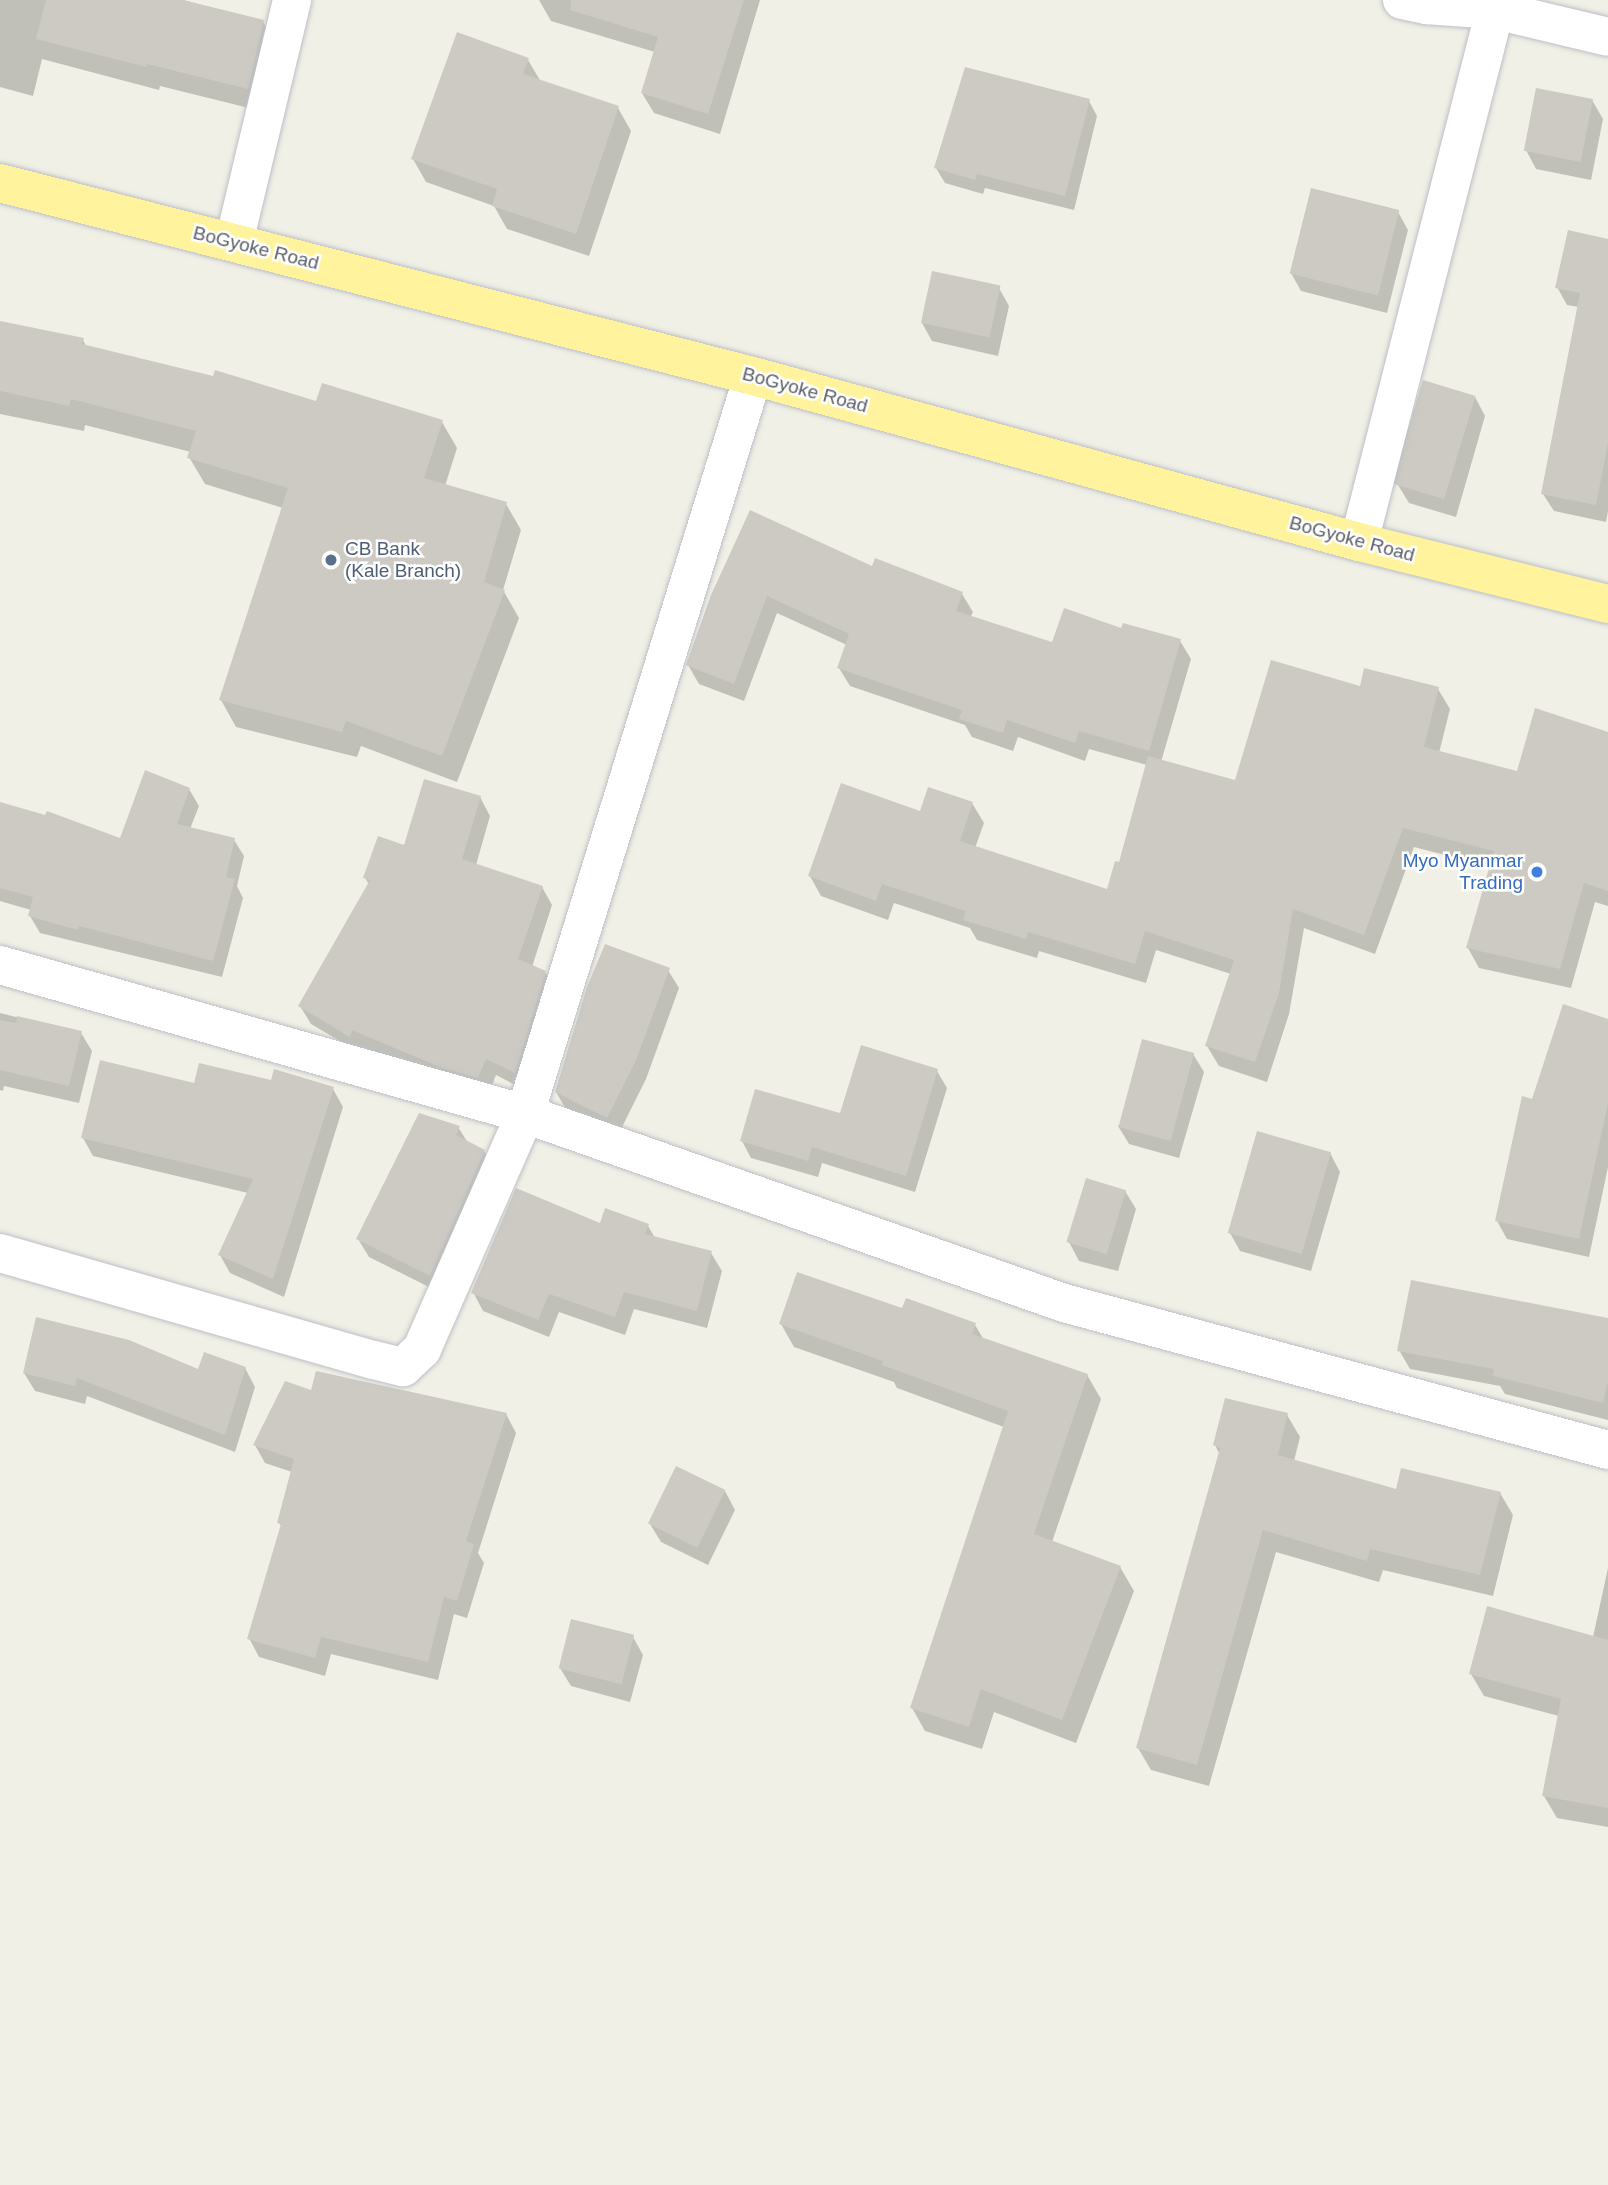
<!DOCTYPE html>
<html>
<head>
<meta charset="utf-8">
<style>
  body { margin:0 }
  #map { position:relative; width:1608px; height:2185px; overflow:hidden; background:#f1f0e6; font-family:Helvetica,sans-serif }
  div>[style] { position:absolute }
  .shadow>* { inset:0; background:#0003 }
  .building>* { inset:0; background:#cccac3; transform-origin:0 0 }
  .roads { filter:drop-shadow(0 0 2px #bdbfc6) drop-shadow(0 0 2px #bdbfc6) }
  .minor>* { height:38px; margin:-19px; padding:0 19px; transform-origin:19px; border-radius:19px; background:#fff }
  .trunk>* { height:38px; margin:-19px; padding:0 19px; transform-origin:19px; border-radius:19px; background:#fff39e }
  .dots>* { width:19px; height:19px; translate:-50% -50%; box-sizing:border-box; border:4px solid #fff; border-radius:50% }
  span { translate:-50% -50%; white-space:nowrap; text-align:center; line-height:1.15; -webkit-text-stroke:5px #fff; paint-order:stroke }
  .street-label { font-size:19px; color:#5d6168 }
  .service-label { font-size:19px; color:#4e5e75 }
  .left { translate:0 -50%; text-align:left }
  .shop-label { font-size:19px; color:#366cbe }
  .right { translate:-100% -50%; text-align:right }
</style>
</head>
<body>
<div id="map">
  <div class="shadow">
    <i style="clip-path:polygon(0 0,183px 0,263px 22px,277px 45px,261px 111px,160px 86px,159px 90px,42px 59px,33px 96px,0 87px)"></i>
    <i style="clip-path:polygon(539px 0,760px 0,720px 134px,654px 113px,642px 93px,655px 52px,551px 21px)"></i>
    <i style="clip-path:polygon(528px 60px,541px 82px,618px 108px,631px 131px,589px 256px,507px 229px,494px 206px,426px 182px,413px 159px)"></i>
    <i style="clip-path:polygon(1592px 100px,1603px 119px,1591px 180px,1536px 169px,1526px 150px)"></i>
    <i style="clip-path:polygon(1089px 101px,1097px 116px,1074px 210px,985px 188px,983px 194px,945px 183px,936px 168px)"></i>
    <i style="clip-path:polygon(1398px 212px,1408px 230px,1387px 313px,1301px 291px,1291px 273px)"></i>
    <i style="clip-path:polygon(1608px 240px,1608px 511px,1606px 522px,1554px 511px,1543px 494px,1579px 307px,1567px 305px,1557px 287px)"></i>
    <i style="clip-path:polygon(999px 288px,1009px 306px,998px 356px,932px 341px,922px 323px)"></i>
    <i style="clip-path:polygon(0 323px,83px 340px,86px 346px,317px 403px,442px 422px,457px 448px,445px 486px,506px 504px,521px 530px,503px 590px,519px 618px,457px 782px,361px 746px,357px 757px,236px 727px,221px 700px,283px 508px,205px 484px,189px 457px,191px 452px,85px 425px,84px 431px,0 414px)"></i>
    <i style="clip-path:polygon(1475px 397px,1485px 416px,1456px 517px,1409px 503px,1398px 485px)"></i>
    <i style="clip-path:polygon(873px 569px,962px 594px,973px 612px,970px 618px,1053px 645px,1122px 630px,1180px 641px,1191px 659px,1161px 762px,1237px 783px,1361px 688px,1438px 689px,1450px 709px,1439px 753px,1518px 773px,1608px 734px,1608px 906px,1595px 902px,1571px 988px,1479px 968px,1468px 948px,1491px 867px,1414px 847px,1375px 954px,1304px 928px,1289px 1014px,1267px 1082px,1219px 1066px,1207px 1046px,1231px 974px,1156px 950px,1146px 983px,1039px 951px,1037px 958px,977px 940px,970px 928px,894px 903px,888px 920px,821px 896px,810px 876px,921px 813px,972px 803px,984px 823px,975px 848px,1108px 891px,1120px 864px,1147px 765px,1089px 749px,1085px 761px,1018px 737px,1013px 751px,972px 737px,965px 725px,850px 686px,839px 668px,847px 645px,777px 613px,744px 701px,699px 684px,688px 665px,713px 596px)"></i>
    <i style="clip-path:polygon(189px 789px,199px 806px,190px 829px,234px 840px,244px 856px,237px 886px,243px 898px,222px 977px,40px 933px,30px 916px,31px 910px,0 901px,0 804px,121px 840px)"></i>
    <i style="clip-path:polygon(480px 797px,490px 816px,476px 865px,542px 887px,552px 905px,532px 967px,545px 972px,556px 990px,525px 1090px,496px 1075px,488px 1095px,454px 1085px,362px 1047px,360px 1053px,311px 1024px,300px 1006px,369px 885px,365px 877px)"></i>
    <i style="clip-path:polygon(668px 970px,679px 988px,646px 1079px,618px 1135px,567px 1111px,556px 1092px)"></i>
    <i style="clip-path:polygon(0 1013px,81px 1033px,92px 1051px,79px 1103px,4px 1086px,3px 1091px,0 1090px)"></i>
    <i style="clip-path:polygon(1608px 1020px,1608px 1167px,1589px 1257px,1507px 1239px,1497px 1221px,1533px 1101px)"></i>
    <i style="clip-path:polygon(1193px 1054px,1204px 1072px,1179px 1158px,1129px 1144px,1118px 1126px)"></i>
    <i style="clip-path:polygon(937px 1071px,947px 1088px,915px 1192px,822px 1163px,818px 1177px,751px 1158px,742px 1141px,841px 1116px)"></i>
    <i style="clip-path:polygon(272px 1082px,333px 1089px,343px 1107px,284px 1297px,230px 1273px,220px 1255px,248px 1193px,93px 1156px,83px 1138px,196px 1085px)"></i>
    <i style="clip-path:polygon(458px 1127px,468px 1143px,484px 1151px,495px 1170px,441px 1293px,369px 1257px,358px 1239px)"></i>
    <i style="clip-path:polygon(1330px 1153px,1340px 1172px,1311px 1271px,1240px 1251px,1230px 1233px)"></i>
    <i style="clip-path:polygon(1125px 1191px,1136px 1209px,1118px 1271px,1079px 1261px,1069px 1242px)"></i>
    <i style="clip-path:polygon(601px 1225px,648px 1226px,655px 1238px,711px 1253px,722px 1271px,707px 1328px,634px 1309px,625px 1335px,559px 1312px,549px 1337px,483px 1311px,473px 1292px)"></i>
    <i style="clip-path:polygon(903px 1310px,975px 1325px,984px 1340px,1087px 1375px,1101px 1399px,1052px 1542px,1120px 1567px,1134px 1591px,1076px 1743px,994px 1712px,982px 1749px,925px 1731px,912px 1708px,1004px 1427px,897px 1388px,894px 1382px,794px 1347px,781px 1324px)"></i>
    <i style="clip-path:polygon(1608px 1319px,1608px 1420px,1505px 1394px,1500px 1386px,1410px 1369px,1399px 1350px)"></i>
    <i style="clip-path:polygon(245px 1368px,255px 1387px,235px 1452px,87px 1396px,85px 1404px,35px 1391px,24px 1373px)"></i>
    <i style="clip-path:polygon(313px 1392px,506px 1414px,516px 1433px,478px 1553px,484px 1563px,467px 1618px,454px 1614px,438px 1680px,331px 1654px,325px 1676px,259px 1657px,249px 1638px,282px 1527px,279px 1523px,292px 1472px,265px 1463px,255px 1445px)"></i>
    <i style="clip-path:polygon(1287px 1415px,1300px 1437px,1294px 1461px,1397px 1492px,1500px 1493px,1513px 1515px,1493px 1596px,1383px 1570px,1379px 1582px,1276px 1552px,1209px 1786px,1151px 1770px,1138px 1748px,1220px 1455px,1215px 1445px)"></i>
    <i style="clip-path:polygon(725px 1491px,735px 1510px,708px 1565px,661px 1542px,650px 1524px)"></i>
    <i style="clip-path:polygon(1608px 1568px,1608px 1827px,1557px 1818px,1544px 1796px,1559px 1716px,1484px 1696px,1471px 1674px,1593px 1637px)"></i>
    <i style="clip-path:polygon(633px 1637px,643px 1655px,630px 1702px,571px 1686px,560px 1668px)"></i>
  </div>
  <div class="building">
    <i style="clip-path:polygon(46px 0,183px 0,264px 20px,248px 89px,147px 64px,146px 67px,36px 39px)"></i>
    <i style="clip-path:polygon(571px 0,744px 0,708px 114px,641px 93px,658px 37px,570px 10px)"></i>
    <i style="clip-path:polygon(457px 32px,529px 58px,523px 74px,619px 106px,576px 234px,492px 206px,497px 189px,411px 159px)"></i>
    <i style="clip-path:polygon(965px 67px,1090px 99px,1065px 196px,977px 174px,975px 180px,934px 168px)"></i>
    <i style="left:1536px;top:88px;width:58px;height:64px;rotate:11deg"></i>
    <i style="left:1311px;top:188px;width:91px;height:88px;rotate:14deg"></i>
    <i style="clip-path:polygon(1568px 230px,1608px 239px,1608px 443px,1596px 505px,1541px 494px,1580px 293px,1555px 288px)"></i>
    <i style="left:932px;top:271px;width:70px;height:53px;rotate:12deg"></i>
    <i style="clip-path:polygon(0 321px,84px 338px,82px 344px,213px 376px,215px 370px,316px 401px,322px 383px,443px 420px,424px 478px,507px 502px,484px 582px,505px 590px,442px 756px,346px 721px,342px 732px,219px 700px,288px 488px,187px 458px,196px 431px,71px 399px,69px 406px,0 391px)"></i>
    <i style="left:1423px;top:380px;width:55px;height:108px;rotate:17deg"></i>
    <i style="clip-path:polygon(750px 510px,872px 566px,875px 558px,963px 592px,956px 611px,1052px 642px,1064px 608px,1121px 628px,1123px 623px,1181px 639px,1149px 751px,1079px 731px,1075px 743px,1007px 720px,1003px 733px,959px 719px,962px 710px,837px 668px,849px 634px,767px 596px,734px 684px,686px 665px,711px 595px)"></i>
    <i style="clip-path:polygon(1271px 660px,1360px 686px,1364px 668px,1439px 687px,1424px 747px,1517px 771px,1535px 708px,1608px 732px,1608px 891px,1584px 883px,1560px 969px,1466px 948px,1494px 851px,1403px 828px,1364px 935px,1293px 909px,1279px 993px,1255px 1062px,1205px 1046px,1234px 960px,1145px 931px,1135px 964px,1028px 932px,1026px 939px,963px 920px,966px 911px,882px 884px,876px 901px,808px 876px,841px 783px,920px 811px,928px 787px,973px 802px,960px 841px,1107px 889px,1115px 861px,1119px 862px,1148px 756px,1235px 780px)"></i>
    <i style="clip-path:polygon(145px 770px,190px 788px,177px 824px,235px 838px,226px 877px,235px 879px,213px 961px,79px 926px,78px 930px,28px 916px,33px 897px,0 888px,0 802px,45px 815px,47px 811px,120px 838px)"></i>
    <i style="clip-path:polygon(424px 779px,481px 796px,462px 859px,543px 886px,518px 959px,546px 971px,515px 1073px,486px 1059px,478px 1078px,442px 1068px,352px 1030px,350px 1037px,298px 1006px,370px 880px,363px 878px,378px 836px,404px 845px)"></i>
    <i style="clip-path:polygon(605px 944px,670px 968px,636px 1060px,607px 1118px,555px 1092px,587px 987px)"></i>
    <i style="clip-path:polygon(1563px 1004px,1608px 1019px,1608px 1103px,1579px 1239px,1495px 1221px,1522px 1096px,1532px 1099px)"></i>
    <i style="clip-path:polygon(17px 1016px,82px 1031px,69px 1086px,0 1070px,0 1020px,16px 1023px)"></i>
    <i style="left:1142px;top:1039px;width:54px;height:91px;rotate:15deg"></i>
    <i style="clip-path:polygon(861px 1045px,938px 1069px,906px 1176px,812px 1147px,808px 1161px,740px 1141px,755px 1089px,840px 1113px)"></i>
    <i style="clip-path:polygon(100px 1060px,194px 1083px,199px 1063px,271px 1080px,274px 1069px,334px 1087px,273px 1279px,218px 1255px,253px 1179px,81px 1138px)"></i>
    <i style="clip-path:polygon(419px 1113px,460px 1126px,456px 1135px,485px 1150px,430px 1276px,356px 1239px)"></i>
    <i style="left:1257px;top:1131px;width:77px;height:106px;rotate:16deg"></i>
    <i style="left:1086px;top:1178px;width:42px;height:67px;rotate:17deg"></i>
    <i style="clip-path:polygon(516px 1188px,600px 1223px,605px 1208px,649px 1224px,645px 1234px,712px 1251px,697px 1311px,624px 1292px,615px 1317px,549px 1294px,538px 1320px,471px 1293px)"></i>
    <i style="clip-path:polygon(797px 1272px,902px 1308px,906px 1298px,976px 1323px,972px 1334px,1088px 1374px,1034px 1534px,1121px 1566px,1062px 1720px,981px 1689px,969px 1727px,910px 1708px,1008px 1411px,882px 1365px,883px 1361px,779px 1324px)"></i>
    <i style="clip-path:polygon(1411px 1280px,1608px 1318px,1608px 1381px,1603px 1403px,1493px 1376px,1494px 1369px,1397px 1351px)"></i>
    <i style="clip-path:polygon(36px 1317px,129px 1340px,198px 1369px,204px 1352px,246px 1367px,225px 1435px,77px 1378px,75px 1386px,23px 1373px)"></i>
    <i style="clip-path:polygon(316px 1371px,507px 1413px,466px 1541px,474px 1544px,457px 1601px,444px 1597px,428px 1662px,321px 1637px,315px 1658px,247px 1639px,281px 1524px,277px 1523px,294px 1459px,253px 1445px,285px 1381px,311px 1390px)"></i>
    <i style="clip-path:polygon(1225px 1398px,1288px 1413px,1278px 1455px,1396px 1489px,1401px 1468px,1501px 1492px,1480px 1575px,1370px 1549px,1367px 1561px,1263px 1530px,1197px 1765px,1136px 1748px,1220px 1448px,1213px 1445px)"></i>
    <i style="left:676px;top:1466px;width:55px;height:64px;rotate:26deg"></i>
    <i style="clip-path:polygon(1487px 1606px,1608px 1640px,1608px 1808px,1542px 1796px,1561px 1699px,1469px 1674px)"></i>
    <i style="left:571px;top:1619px;width:65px;height:51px;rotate:14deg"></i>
  </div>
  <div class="roads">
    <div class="minor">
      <i style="left:1402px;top:0;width:25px;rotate:12deg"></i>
      <i style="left:1426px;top:5px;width:69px;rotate:4.1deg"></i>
      <i style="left:1495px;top:10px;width:10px;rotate:-73deg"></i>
      <i style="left:234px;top:242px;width:249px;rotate:-76.5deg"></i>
      <i style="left:1359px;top:542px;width:549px;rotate:-75.66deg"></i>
      <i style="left:1495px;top:10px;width:116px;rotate:13.4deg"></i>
      <i style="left:0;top:965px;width:546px;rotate:15.84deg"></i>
      <i style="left:525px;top:1114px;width:571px;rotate:19.32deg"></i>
      <i style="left:1064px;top:1303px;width:564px;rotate:15.12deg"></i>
      <i style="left:0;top:1253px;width:389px;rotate:16deg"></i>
      <i style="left:374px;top:1360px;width:30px;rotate:14deg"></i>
      <i style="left:403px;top:1367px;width:26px;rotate:-43deg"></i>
      <i style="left:422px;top:1349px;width:257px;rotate:-66.3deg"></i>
      <i style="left:525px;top:1114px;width:772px;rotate:-72.83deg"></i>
    </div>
    <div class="trunk">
      <i style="left:0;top:183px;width:777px;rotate:14.38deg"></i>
      <i style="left:753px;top:376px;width:628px;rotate:15.32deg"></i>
      <i style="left:1359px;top:542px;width:257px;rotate:14deg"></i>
    </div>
  </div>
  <div class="dots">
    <i style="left:331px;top:560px;background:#5c6f8a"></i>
    <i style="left:1537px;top:872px;background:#3f7fe0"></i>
  </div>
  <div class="street-label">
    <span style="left:256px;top:248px;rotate:14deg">BoGyoke Road</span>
    <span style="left:805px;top:390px;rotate:15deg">BoGyoke Road</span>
    <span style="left:1352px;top:539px;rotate:15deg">BoGyoke Road</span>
  </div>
  <div class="service-label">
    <span class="left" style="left:345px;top:560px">CB Bank<br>(Kale Branch)</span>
  </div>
  <div class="shop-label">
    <span class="right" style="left:1523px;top:872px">Myo Myanmar<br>Trading</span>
  </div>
</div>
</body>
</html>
